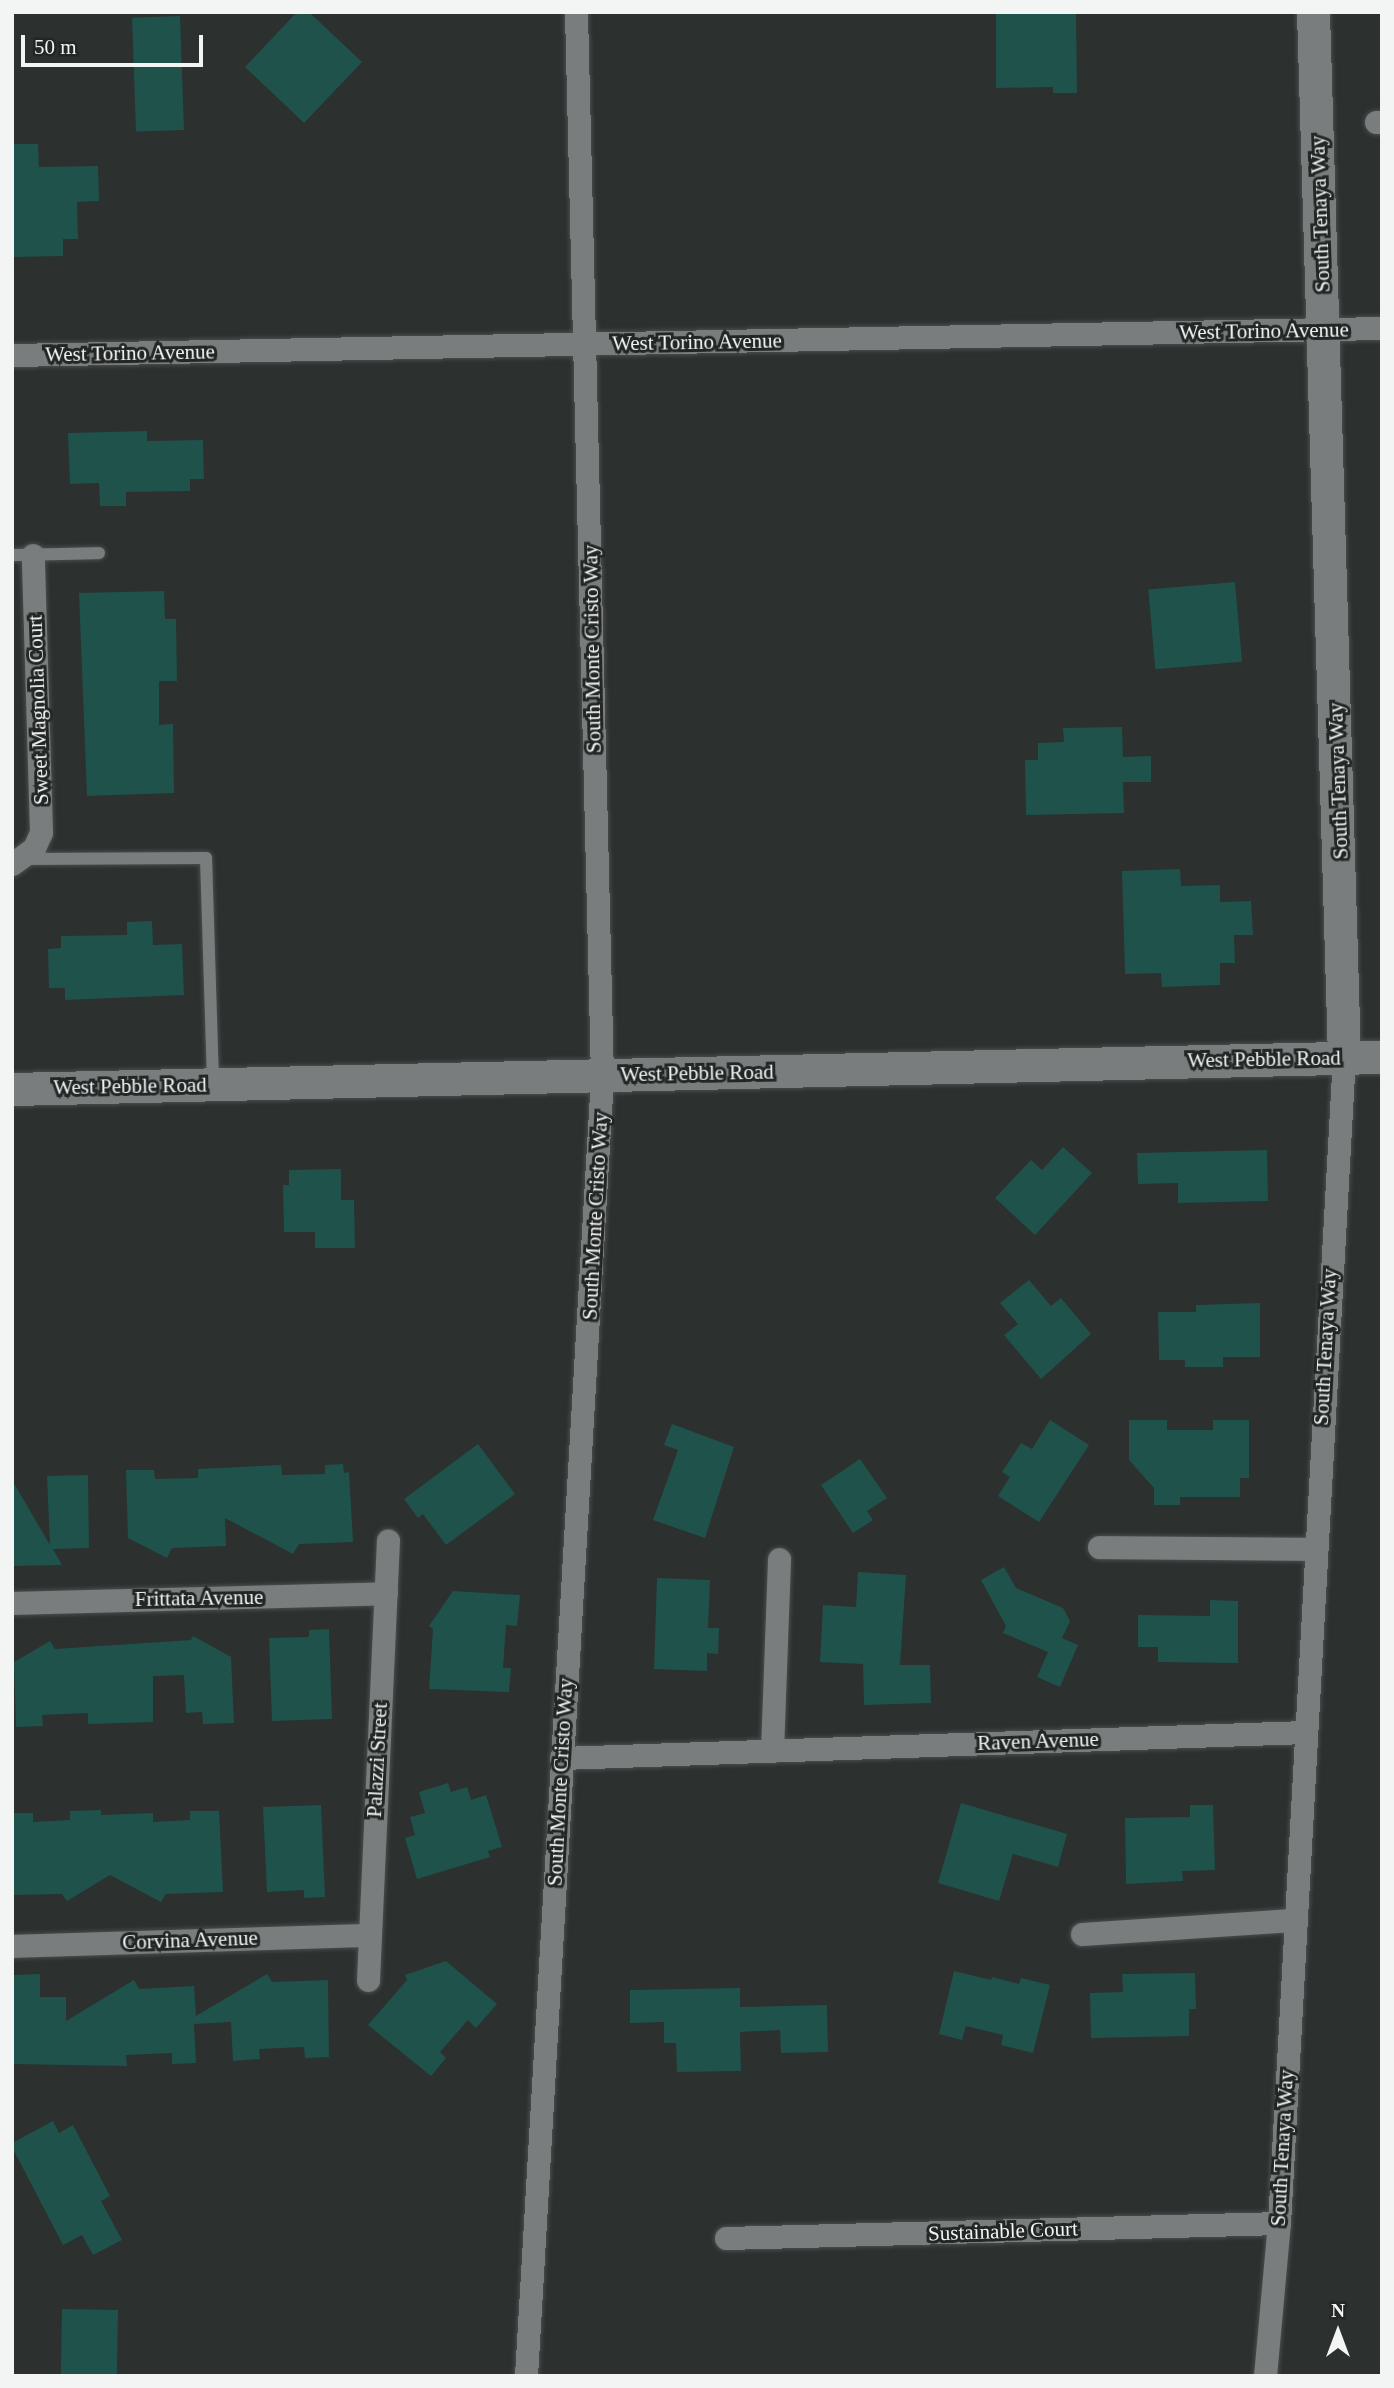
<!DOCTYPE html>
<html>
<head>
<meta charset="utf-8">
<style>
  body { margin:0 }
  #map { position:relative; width:1394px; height:2388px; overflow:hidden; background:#2c302f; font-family:"Times New Roman",serif }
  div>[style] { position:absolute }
  .building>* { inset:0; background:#1f524b; transform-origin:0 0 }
  .roads { filter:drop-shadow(0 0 2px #4a4d4c) drop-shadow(0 0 2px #4a4d4c) }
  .lane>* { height:12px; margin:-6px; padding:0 6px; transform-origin:6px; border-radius:6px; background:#797d7d }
  .street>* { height:23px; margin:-11.5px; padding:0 11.5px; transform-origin:11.5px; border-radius:11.5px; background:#797d7d }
  .secondary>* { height:33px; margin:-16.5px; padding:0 16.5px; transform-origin:16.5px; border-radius:16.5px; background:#797d7d }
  span { translate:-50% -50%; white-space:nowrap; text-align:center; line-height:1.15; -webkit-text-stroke:6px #222625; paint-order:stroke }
  .street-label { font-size:21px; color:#f3f5f5 }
  .frame { position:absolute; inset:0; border:14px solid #f3f5f5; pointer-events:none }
  .north { position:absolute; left:1303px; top:2297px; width:70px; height:70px; -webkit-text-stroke:5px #222625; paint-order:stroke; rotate:0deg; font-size:19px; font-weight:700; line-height:28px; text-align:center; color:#f3f5f5 }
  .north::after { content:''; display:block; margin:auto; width:24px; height:32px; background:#f3f5f5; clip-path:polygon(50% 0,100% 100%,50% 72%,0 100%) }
  .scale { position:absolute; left:21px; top:35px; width:182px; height:32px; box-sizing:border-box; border:4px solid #f3f5f5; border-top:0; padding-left:9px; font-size:21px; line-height:24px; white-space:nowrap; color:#f3f5f5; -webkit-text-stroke:5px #222625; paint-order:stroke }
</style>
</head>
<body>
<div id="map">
  <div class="building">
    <i style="clip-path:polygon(297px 12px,309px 12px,362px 62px,304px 123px,245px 67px)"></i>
    <i style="clip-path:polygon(996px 12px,1076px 12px,1077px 93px,1053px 93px,1053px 87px,996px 88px)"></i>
    <i style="left:180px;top:16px;width:114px;height:48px;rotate:88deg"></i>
    <i style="clip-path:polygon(12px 144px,38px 144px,39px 167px,98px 166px,99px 201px,77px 202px,78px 239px,63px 239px,63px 256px,12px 257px)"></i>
    <i style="clip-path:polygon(147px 431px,147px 441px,203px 440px,204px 479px,190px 479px,190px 491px,126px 492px,126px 506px,100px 506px,99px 483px,70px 484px,68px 433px)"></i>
    <i style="left:1235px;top:582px;width:80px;height:87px;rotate:85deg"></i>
    <i style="clip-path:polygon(164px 591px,165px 619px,176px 619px,177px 681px,159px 681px,159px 725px,173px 724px,174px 793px,87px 796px,79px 593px)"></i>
    <i style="clip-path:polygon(1122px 727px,1123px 757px,1151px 756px,1151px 782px,1123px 782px,1124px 813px,1026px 815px,1025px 760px,1038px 760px,1038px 743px,1064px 742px,1063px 728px)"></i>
    <i style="clip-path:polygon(1180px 869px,1181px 886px,1220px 885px,1220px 902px,1251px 901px,1253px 935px,1234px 935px,1235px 963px,1220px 963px,1220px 985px,1162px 987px,1161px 973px,1125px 974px,1122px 871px)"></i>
    <i style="clip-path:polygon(152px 921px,153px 945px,182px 944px,184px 995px,65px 1000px,65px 988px,49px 988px,48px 949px,61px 948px,61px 936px,127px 935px,127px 922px)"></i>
    <i style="clip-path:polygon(1063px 1147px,1092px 1173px,1035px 1235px,995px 1198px,1031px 1160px,1042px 1170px)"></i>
    <i style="clip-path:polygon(1267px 1150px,1268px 1201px,1178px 1203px,1178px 1183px,1138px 1184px,1137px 1153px)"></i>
    <i style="clip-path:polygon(341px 1169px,341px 1200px,354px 1200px,355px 1248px,315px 1248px,315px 1232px,284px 1232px,283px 1185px,289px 1185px,289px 1170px)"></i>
    <i style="clip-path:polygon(1029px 1280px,1051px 1306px,1061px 1298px,1091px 1334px,1041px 1379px,1004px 1335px,1018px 1324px,1000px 1303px)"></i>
    <i style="clip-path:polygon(1260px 1303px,1260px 1357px,1223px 1357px,1223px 1367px,1185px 1367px,1185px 1360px,1159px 1360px,1158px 1312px,1196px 1312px,1196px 1305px)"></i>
    <i style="clip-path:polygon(1050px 1420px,1089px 1445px,1039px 1522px,998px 1496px,1010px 1477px,1002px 1472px,1021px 1443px,1032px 1449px)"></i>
    <i style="clip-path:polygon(1129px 1420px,1167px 1420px,1167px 1430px,1213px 1430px,1213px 1420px,1249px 1420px,1249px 1478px,1240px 1478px,1240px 1497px,1180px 1497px,1180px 1505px,1154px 1505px,1154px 1488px,1129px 1460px)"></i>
    <i style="clip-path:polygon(672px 1424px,734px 1447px,705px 1538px,653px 1520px,678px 1450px,664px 1445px)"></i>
    <i style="clip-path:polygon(478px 1444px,515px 1494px,446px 1545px,423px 1514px,418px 1518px,404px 1499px)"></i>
    <i style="clip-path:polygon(860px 1459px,887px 1498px,867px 1511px,873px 1520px,853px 1533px,821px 1485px)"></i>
    <i style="clip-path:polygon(343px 1464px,344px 1473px,349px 1472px,353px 1542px,299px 1544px,293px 1554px,225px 1518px,226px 1546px,172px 1548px,167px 1558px,128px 1538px,126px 1470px,154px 1470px,155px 1479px,198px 1478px,198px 1469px,281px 1465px,282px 1475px,325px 1474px,325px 1465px)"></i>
    <i style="clip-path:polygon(88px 1475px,89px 1548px,53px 1549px,62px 1565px,12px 1566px,12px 1480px,50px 1545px,47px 1476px)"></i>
    <i style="clip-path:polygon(1004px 1567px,1016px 1588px,1063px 1608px,1070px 1621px,1062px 1638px,1078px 1645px,1060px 1687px,1037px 1677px,1048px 1652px,1003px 1633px,1006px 1626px,981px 1580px)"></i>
    <i style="clip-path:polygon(858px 1572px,906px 1575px,900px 1665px,930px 1665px,931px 1703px,864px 1705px,863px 1664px,820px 1662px,823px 1605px,856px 1607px)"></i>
    <i style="clip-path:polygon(657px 1578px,710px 1580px,708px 1628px,719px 1628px,718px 1654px,707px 1653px,707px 1671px,654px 1669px)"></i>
    <i style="clip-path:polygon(453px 1591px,520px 1595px,517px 1626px,506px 1625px,503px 1668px,511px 1668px,509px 1692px,429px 1689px,433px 1629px,429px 1626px)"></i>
    <i style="clip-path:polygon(1210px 1600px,1238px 1601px,1238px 1663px,1158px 1662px,1158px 1647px,1138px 1647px,1138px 1615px,1210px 1616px)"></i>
    <i style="clip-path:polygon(329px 1629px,332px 1719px,272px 1721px,269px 1638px,309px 1637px,309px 1630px)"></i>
    <i style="clip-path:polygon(193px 1636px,231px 1657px,234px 1723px,203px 1724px,202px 1712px,186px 1713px,184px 1675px,153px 1676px,153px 1722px,88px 1724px,88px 1713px,42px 1715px,43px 1726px,16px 1727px,14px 1662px,50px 1641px,55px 1649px,191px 1640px)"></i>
    <i style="clip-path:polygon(448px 1783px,451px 1792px,467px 1787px,471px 1800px,486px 1795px,502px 1847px,488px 1851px,490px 1857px,417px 1879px,405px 1838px,415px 1835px,410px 1817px,425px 1813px,419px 1792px)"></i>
    <i style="clip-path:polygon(961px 1803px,1067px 1834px,1058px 1867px,1013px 1854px,999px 1901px,938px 1883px)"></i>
    <i style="clip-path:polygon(321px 1805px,325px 1897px,304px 1898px,304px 1890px,267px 1892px,263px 1807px)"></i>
    <i style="clip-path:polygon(1190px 1805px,1213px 1805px,1215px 1870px,1182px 1871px,1183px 1881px,1126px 1884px,1125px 1818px,1190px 1817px)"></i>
    <i style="clip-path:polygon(101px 1810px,101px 1815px,153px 1813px,153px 1822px,190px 1820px,190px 1811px,219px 1811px,223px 1892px,166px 1894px,161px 1902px,110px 1875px,67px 1901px,62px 1894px,12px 1895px,12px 1813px,33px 1813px,33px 1822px,70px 1820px,70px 1811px)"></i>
    <i style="clip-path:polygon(446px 1961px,497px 2004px,476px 2028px,468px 2020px,440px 2052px,446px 2058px,431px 2076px,368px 2025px,407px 1980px,405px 1975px)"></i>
    <i style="clip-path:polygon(954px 1971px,991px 1980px,992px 1977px,1019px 1984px,1021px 1978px,1050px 1985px,1033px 2053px,1001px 2045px,1003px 2035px,966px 2026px,962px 2040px,939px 2034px)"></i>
    <i style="clip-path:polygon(1195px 1973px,1196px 2009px,1189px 2009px,1189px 2036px,1091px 2038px,1090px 1993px,1123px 1992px,1122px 1974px)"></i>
    <i style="clip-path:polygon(40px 1974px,40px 1997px,66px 1997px,66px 2021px,134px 1980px,139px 1989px,194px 1986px,196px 2016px,267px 1974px,272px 1982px,328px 1980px,329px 2057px,305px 2058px,304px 2047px,259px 2049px,260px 2059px,233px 2061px,231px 2022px,194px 2024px,196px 2063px,172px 2064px,172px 2053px,126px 2055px,127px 2066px,12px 2064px,12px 1975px)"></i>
    <i style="clip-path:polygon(740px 1988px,740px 2007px,827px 2005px,828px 2052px,781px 2053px,780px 2030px,740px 2032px,741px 2071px,677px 2072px,676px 2043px,664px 2043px,664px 2022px,630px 2023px,630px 1990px)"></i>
    <i style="clip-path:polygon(53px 2121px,59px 2133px,73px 2125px,110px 2196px,101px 2201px,122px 2240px,93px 2255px,82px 2235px,63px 2245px,12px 2147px,12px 2143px)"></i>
    <i style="left:62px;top:2309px;width:56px;height:67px;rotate:1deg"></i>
  </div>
  <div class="roads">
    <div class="lane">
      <i style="left:12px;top:555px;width:87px;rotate:-1.3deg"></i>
      <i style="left:23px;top:859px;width:183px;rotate:-0.3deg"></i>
      <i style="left:206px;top:858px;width:226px;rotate:88.2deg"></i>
    </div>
    <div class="street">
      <i style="left:1376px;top:122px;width:6px"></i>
      <i style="left:12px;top:355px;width:1370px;rotate:-1.13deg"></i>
      <i style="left:12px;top:864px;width:27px;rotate:-36deg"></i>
      <i style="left:34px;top:848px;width:17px;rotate:-66deg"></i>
      <i style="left:41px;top:832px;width:277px;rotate:-91.7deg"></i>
      <i style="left:1099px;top:1547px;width:215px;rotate:0.5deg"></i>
      <i style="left:12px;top:1603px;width:374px;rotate:-1.5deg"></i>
      <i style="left:772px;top:1751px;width:192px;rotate:-87.9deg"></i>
      <i style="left:561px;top:1758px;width:744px;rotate:-2deg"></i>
      <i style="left:1082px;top:1934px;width:211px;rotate:-3.8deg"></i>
      <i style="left:12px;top:1946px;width:357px;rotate:-1.8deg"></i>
      <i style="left:368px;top:1980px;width:440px;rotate:-87.4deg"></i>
      <i style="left:726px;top:2238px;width:553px;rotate:-1.55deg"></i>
      <i style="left:526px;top:2376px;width:1302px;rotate:-86.65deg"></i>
      <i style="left:602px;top:1076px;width:1064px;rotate:-91.4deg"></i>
      <i style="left:1265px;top:2376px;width:154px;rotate:-84.8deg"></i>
      <i style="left:1279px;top:2223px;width:1168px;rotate:-86.81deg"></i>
    </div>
    <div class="secondary">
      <i style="left:1313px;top:12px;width:1045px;rotate:88.3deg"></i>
      <i style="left:12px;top:1089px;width:1370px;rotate:-1.34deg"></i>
    </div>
  </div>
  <div class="street-label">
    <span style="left:1320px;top:214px;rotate:-92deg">South Tenaya Way</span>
    <span style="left:1264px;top:331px;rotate:-1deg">West Torino Avenue</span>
    <span style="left:697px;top:342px;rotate:-1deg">West Torino Avenue</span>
    <span style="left:130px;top:353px;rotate:-1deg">West Torino Avenue</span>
    <span style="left:592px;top:649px;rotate:-91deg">South Monte Cristo Way</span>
    <span style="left:38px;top:710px;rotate:-92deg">Sweet Magnolia Court</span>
    <span style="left:1338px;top:781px;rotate:-92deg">South Tenaya Way</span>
    <span style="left:1264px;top:1059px;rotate:-1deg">West Pebble Road</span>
    <span style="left:697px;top:1073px;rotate:-1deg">West Pebble Road</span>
    <span style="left:130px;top:1086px;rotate:-1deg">West Pebble Road</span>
    <span style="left:595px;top:1216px;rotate:-87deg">South Monte Cristo Way</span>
    <span style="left:1325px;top:1347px;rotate:-87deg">South Tenaya Way</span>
    <span style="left:199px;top:1598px;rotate:-1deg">Frittata Avenue</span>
    <span style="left:1038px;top:1741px;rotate:-2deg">Raven Avenue</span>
    <span style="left:377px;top:1760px;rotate:-87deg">Palazzi Street</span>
    <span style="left:560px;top:1782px;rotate:-87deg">South Monte Cristo Way</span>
    <span style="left:190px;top:1940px;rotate:-2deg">Corvina Avenue</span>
    <span style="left:1282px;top:2148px;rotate:-87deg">South Tenaya Way</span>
    <span style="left:1003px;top:2231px;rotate:-2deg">Sustainable Court</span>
  </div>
  <div class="frame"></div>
  <div class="north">N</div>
  <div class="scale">50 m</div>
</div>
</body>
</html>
